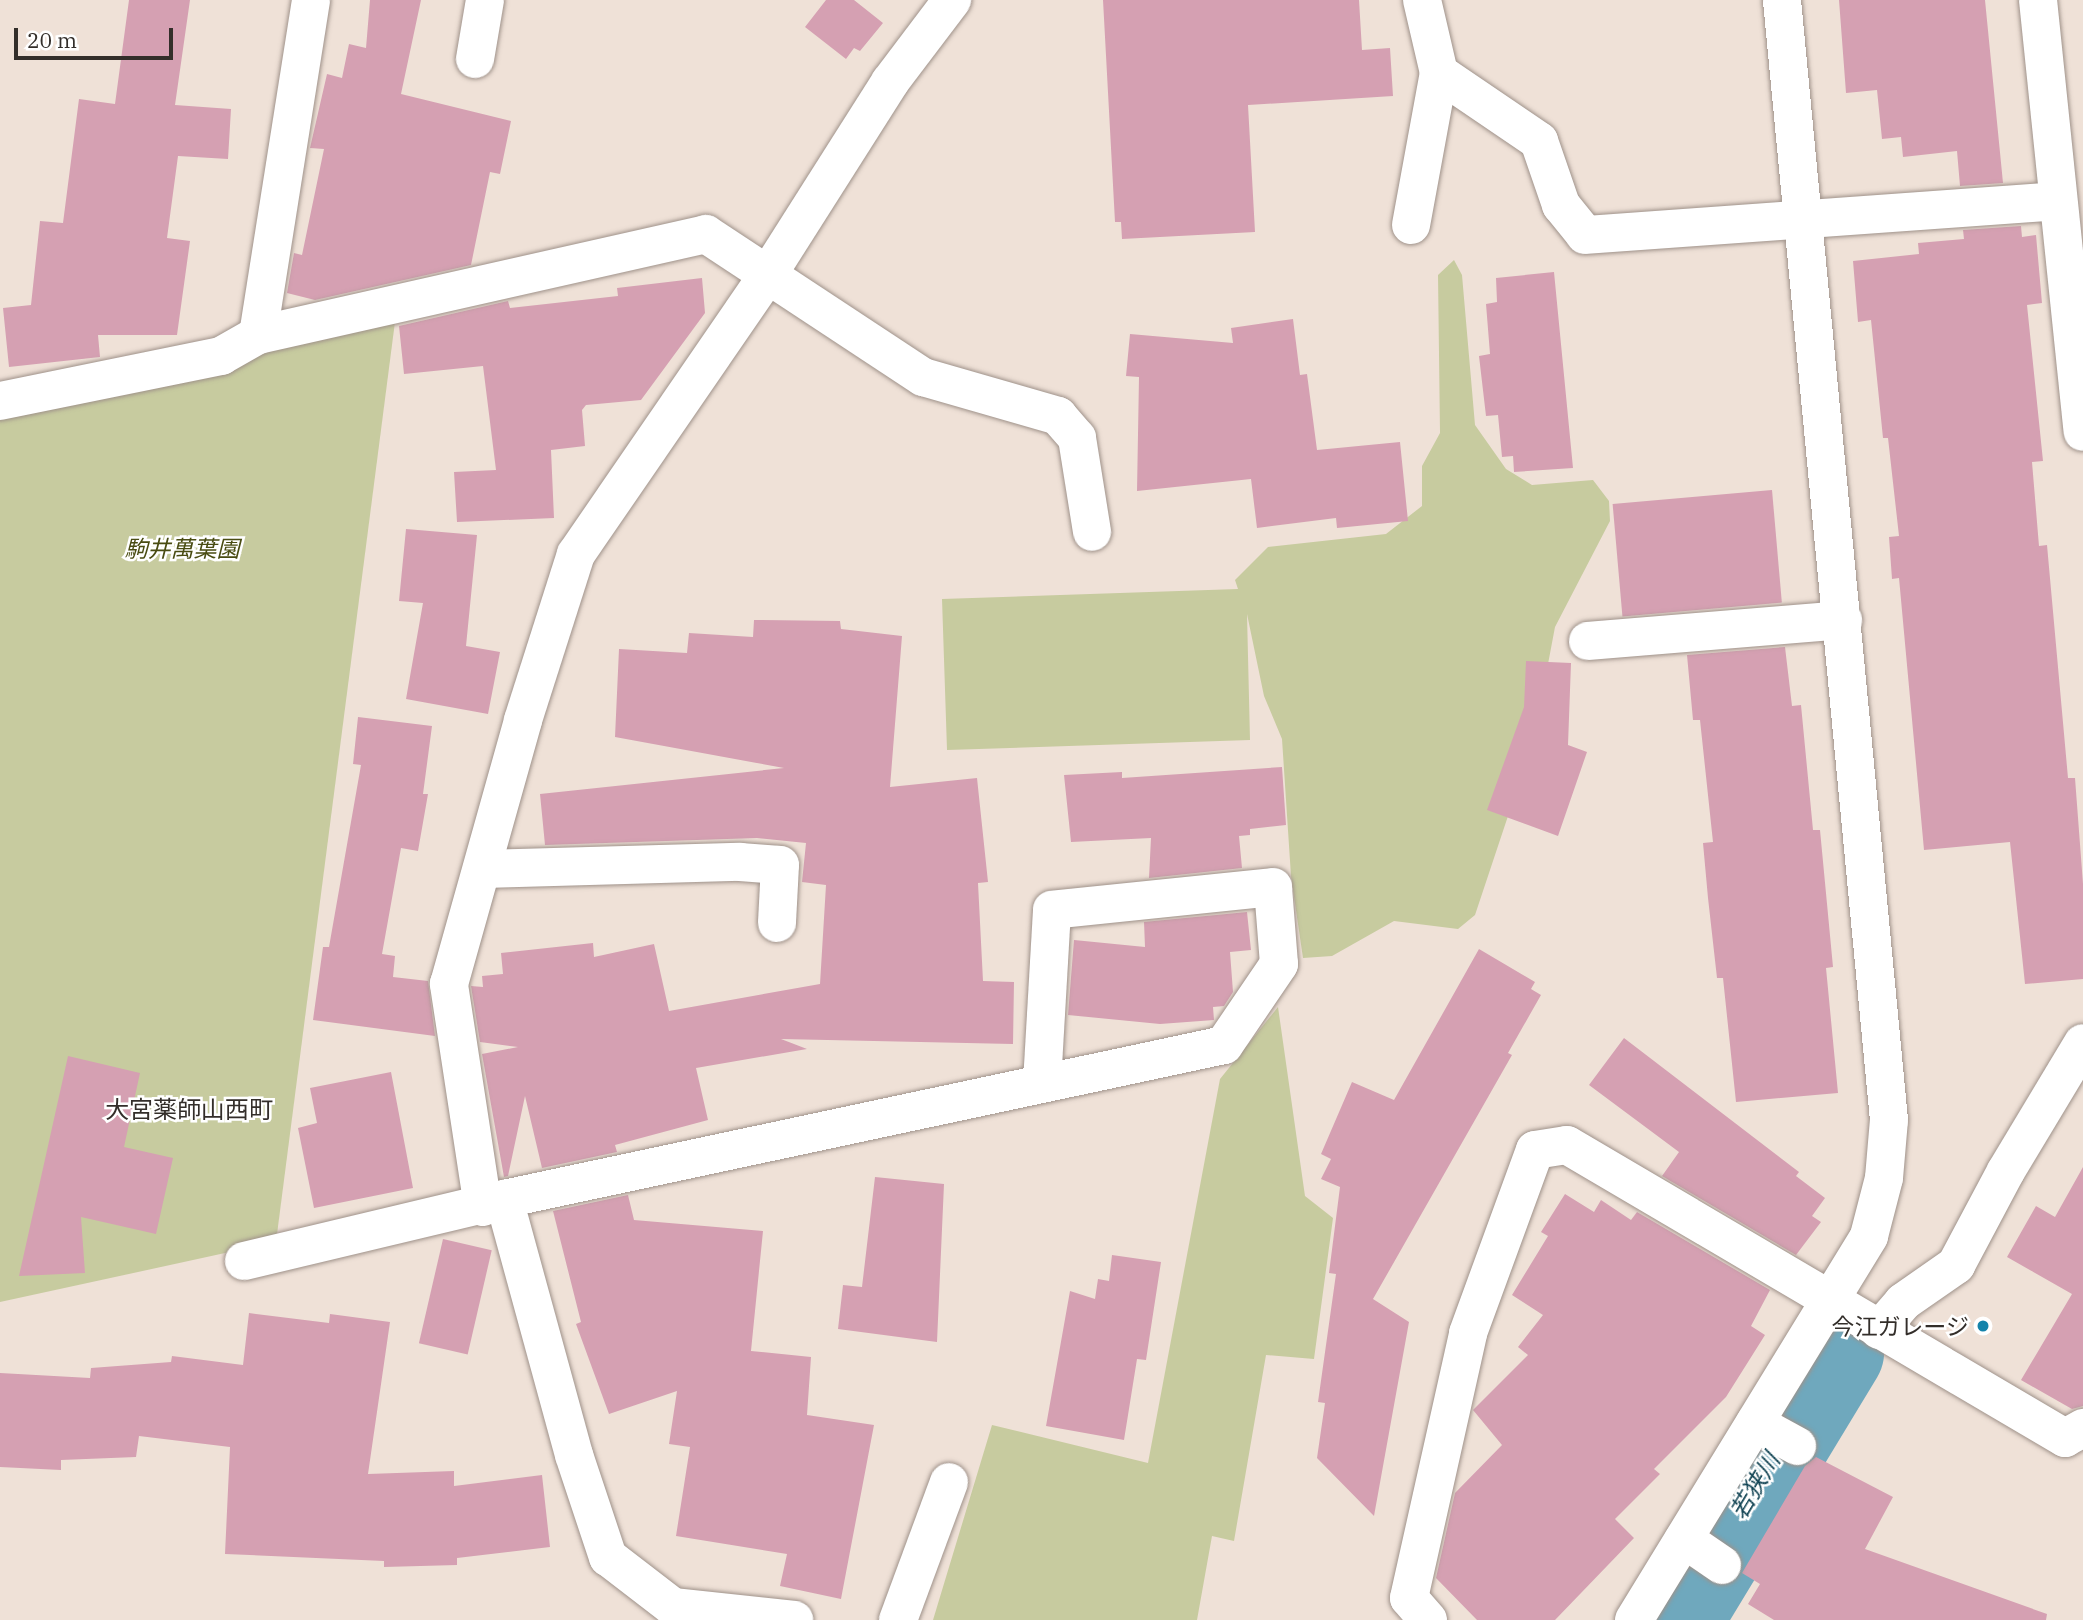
<!DOCTYPE html>
<html>
<head>
<meta charset="utf-8">
<style>
  body { margin:0 }
  #map { position:relative; width:2083px; height:1620px; overflow:hidden; background:#efe1d7; font-family:"IBM Plex Serif","Noto Sans JP",serif }
  div>[style] { position:absolute }
  .green>* { inset:0; background:#c7cb9f }
  .river>* { height:96px; margin:-48px; padding:0 48px; transform-origin:48px; border-radius:48px; background:#6fa8bd }
  .building>* { inset:0; background:#d5a0b2; transform-origin:0 0 }
  .roads { filter:drop-shadow(0 0 2px #9f928a) drop-shadow(0 0 2px #9f928a) }
  .minor>* { height:38px; margin:-19px; padding:0 19px; transform-origin:19px; border-radius:19px; background:#fff }
  .dots>* { width:19px; height:19px; translate:-50% -50%; box-sizing:border-box; border:4px solid #fff; border-radius:50% }
  span { translate:-50% -50%; white-space:nowrap; text-align:center; line-height:1.15; -webkit-text-stroke:5px #fff; paint-order:stroke }
  .park-label { font-size:23px; color:#494c12; font-style:italic }
  .poi-label { font-size:23px; color:#332e2a }
  .right { translate:-100% -50%; text-align:right }
  .neighbourhood-label { font-size:24px; color:#332e2a }
  .water-label { font-size:24px; color:#124454; font-style:italic }
  .scale { position:absolute; left:14px; top:28px; width:159px; height:32px; box-sizing:border-box; border:4px solid #332e2a; border-top:0; padding-left:9px; font-size:21px; line-height:24px; white-space:nowrap; color:#332e2a; -webkit-text-stroke:5px #fff; paint-order:stroke }
</style>
</head>
<body>
<div id="map">
  <div class="green">
    <i style="clip-path:polygon(1454px 260px,1462px 275px,1475px 425px,1506px 469px,1532px 485px,1593px 480px,1609px 501px,1610px 521px,1555px 627px,1534px 738px,1475px 915px,1458px 929px,1394px 921px,1332px 956px,1303px 958px,1291px 876px,1282px 739px,1264px 696px,1247px 614px,1250px 740px,947px 750px,942px 599px,1238px 589px,1235px 580px,1268px 547px,1386px 534px,1422px 506px,1422px 466px,1440px 433px,1438px 275px)"></i>
    <i style="clip-path:polygon(396px 314px,276px 1242px,0 1302px,0 400px)"></i>
    <i style="clip-path:polygon(1278px 1007px,1305px 1196px,1333px 1218px,1314px 1359px,1266px 1355px,1234px 1541px,1212px 1536px,1197px 1620px,933px 1620px,992px 1425px,1148px 1463px,1220px 1079px)"></i>
  </div>
  <div class="river">
    <i style="left:1674px;top:1620px;width:313px;rotate:-58.8deg"></i>
  </div>
  <div class="building">
    <i style="clip-path:polygon(129px 0,190px 0,175px 105px,231px 109px,228px 159px,178px 156px,167px 238px,190px 241px,177px 335px,98px 335px,100px 357px,9px 367px,3px 308px,31px 305px,40px 221px,63px 223px,79px 99px,115px 104px)"></i>
    <i style="clip-path:polygon(370px 0,421px 0,401px 94px,511px 121px,500px 174px,490px 172px,471px 265px,315px 300px,287px 293px,294px 253px,302px 255px,324px 149px,310px 148px,327px 74px,342px 78px,349px 44px,366px 48px)"></i>
    <i style="clip-path:polygon(826px 0,854px 0,883px 23px,860px 51px,854px 48px,846px 59px,805px 27px)"></i>
    <i style="clip-path:polygon(1103px 0,1359px 0,1362px 50px,1390px 48px,1393px 96px,1248px 105px,1255px 232px,1122px 239px,1121px 222px,1115px 222px)"></i>
    <i style="clip-path:polygon(1839px 0,1985px 0,2003px 183px,1960px 186px,1957px 151px,1903px 157px,1901px 137px,1882px 139px,1877px 90px,1846px 93px)"></i>
    <i style="clip-path:polygon(2021px 226px,2022px 237px,2036px 235px,2042px 303px,2027px 305px,2043px 461px,2032px 462px,2039px 546px,2047px 545px,2068px 778px,2075px 778px,2083px 884px,2083px 979px,2025px 984px,2010px 842px,1924px 850px,1899px 578px,1892px 579px,1889px 537px,1899px 536px,1888px 438px,1883px 438px,1871px 320px,1858px 322px,1853px 261px,1919px 254px,1918px 243px,1964px 239px,1963px 230px)"></i>
    <i style="clip-path:polygon(1554px 272px,1573px 468px,1514px 472px,1513px 456px,1502px 457px,1498px 415px,1486px 416px,1479px 356px,1490px 354px,1486px 304px,1497px 302px,1496px 278px)"></i>
    <i style="clip-path:polygon(702px 278px,705px 313px,641px 400px,586px 405px,582px 410px,585px 446px,551px 450px,554px 518px,457px 522px,454px 472px,496px 470px,483px 366px,404px 374px,399px 326px,508px 301px,510px 308px,618px 296px,617px 288px)"></i>
    <i style="clip-path:polygon(1293px 319px,1300px 375px,1307px 374px,1317px 450px,1400px 442px,1408px 521px,1337px 528px,1336px 518px,1257px 528px,1251px 479px,1137px 491px,1139px 377px,1126px 376px,1130px 334px,1233px 343px,1231px 328px)"></i>
    <i style="left:1772px;top:490px;width:113px;height:160px;rotate:85deg"></i>
    <i style="clip-path:polygon(406px 529px,477px 535px,466px 646px,500px 652px,488px 714px,406px 699px,423px 603px,399px 601px)"></i>
    <i style="clip-path:polygon(754px 620px,840px 621px,841px 629px,902px 636px,890px 787px,977px 778px,988px 882px,978px 883px,983px 981px,1014px 982px,1013px 1044px,781px 1039px,807px 1049px,696px 1068px,708px 1120px,615px 1145px,617px 1152px,542px 1168px,525px 1096px,508px 1176px,504px 1177px,482px 1054px,518px 1047px,480px 1042px,471px 986px,483px 987px,482px 976px,503px 974px,501px 953px,593px 943px,594px 957px,654px 944px,669px 1011px,820px 984px,826px 885px,802px 882px,806px 843px,757px 838px,545px 845px,540px 794px,784px 768px,615px 737px,619px 649px,687px 653px,689px 633px,753px 637px)"></i>
    <i style="clip-path:polygon(1785px 647px,1792px 706px,1801px 705px,1813px 830px,1820px 830px,1833px 967px,1826px 968px,1838px 1093px,1736px 1102px,1723px 978px,1717px 978px,1708px 898px,1703px 843px,1713px 842px,1700px 720px,1693px 720px,1687px 655px)"></i>
    <i style="clip-path:polygon(1526px 661px,1571px 663px,1568px 745px,1587px 752px,1558px 836px,1487px 810px,1524px 707px)"></i>
    <i style="clip-path:polygon(358px 717px,432px 726px,423px 794px,428px 794px,418px 851px,401px 848px,382px 954px,395px 956px,393px 977px,428px 981px,435px 1036px,313px 1020px,323px 947px,329px 947px,361px 765px,353px 764px)"></i>
    <i style="clip-path:polygon(1282px 767px,1286px 825px,1250px 829px,1250px 835px,1239px 836px,1242px 868px,1149px 878px,1151px 838px,1071px 842px,1064px 775px,1122px 772px,1122px 778px)"></i>
    <i style="clip-path:polygon(1247px 912px,1251px 950px,1230px 952px,1233px 992px,1224px 1006px,1213px 1007px,1214px 1020px,1160px 1024px,1068px 1015px,1074px 940px,1145px 947px,1144px 922px)"></i>
    <i style="clip-path:polygon(1479px 949px,1535px 982px,1531px 989px,1541px 995px,1508px 1053px,1512px 1055px,1373px 1299px,1409px 1322px,1374px 1516px,1317px 1458px,1325px 1403px,1318px 1402px,1336px 1274px,1329px 1273px,1340px 1187px,1321px 1179px,1331px 1159px,1321px 1154px,1352px 1082px,1394px 1100px)"></i>
    <i style="clip-path:polygon(1624px 1038px,1799px 1172px,1796px 1176px,1825px 1198px,1812px 1216px,1821px 1222px,1796px 1255px,1662px 1176px,1679px 1152px,1589px 1085px)"></i>
    <i style="clip-path:polygon(68px 1056px,140px 1073px,124px 1147px,173px 1158px,156px 1234px,81px 1217px,85px 1273px,19px 1276px)"></i>
    <i style="clip-path:polygon(391px 1072px,413px 1188px,314px 1208px,298px 1128px,317px 1123px,310px 1088px)"></i>
    <i style="clip-path:polygon(2083px 1167px,2083px 1406px,2072px 1409px,2021px 1380px,2072px 1294px,2007px 1257px,2036px 1206px,2055px 1217px)"></i>
    <i style="clip-path:polygon(875px 1177px,944px 1184px,937px 1342px,838px 1329px,843px 1285px,862px 1287px)"></i>
    <i style="clip-path:polygon(1565px 1194px,1594px 1212px,1601px 1200px,1631px 1220px,1637px 1212px,1770px 1290px,1751px 1326px,1765px 1335px,1726px 1397px,1654px 1469px,1660px 1474px,1615px 1519px,1634px 1538px,1555px 1620px,1477px 1620px,1436px 1578px,1455px 1493px,1502px 1445px,1473px 1410px,1528px 1355px,1518px 1347px,1543px 1315px,1512px 1295px,1548px 1236px,1541px 1232px)"></i>
    <i style="clip-path:polygon(628px 1195px,634px 1220px,763px 1231px,751px 1351px,811px 1357px,807px 1415px,874px 1425px,841px 1599px,780px 1586px,787px 1554px,676px 1536px,690px 1447px,669px 1444px,677px 1391px,609px 1414px,576px 1324px,581px 1322px,553px 1211px)"></i>
    <i style="left:443px;top:1239px;width:50px;height:107px;rotate:13deg"></i>
    <i style="clip-path:polygon(1112px 1255px,1161px 1262px,1146px 1360px,1137px 1359px,1124px 1440px,1046px 1426px,1070px 1291px,1095px 1299px,1098px 1279px,1109px 1281px)"></i>
    <i style="clip-path:polygon(249px 1313px,329px 1323px,330px 1314px,390px 1322px,368px 1474px,454px 1471px,454px 1486px,542px 1475px,550px 1547px,457px 1558px,457px 1565px,384px 1567px,384px 1561px,225px 1554px,230px 1447px,139px 1436px,136px 1457px,61px 1460px,61px 1470px,0 1467px,0 1373px,90px 1378px,91px 1368px,171px 1362px,172px 1356px,243px 1365px)"></i>
    <i style="clip-path:polygon(1816px 1457px,1893px 1497px,1865px 1549px,2047px 1614px,2046px 1620px,1774px 1620px,1748px 1604px,1760px 1584px,1742px 1573px,1805px 1466px)"></i>
  </div>
  <div class="roads">
    <div class="minor">
      <i style="left:2038px;top:0;width:434px;rotate:84.1deg"></i>
      <i style="left:475px;top:59px;width:60px;rotate:-80.4deg"></i>
      <i style="left:1439px;top:73px;width:121px;rotate:34.2deg"></i>
      <i style="left:1539px;top:141px;width:68px;rotate:71deg"></i>
      <i style="left:1561px;top:205px;width:38px;rotate:51deg"></i>
      <i style="left:1585px;top:235px;width:474px;rotate:-4.1deg"></i>
      <i style="left:1411px;top:225px;width:155px;rotate:-79.6deg"></i>
      <i style="left:1439px;top:73px;width:75px;rotate:-103.1deg"></i>
      <i style="left:258px;top:335px;width:339px;rotate:-81deg"></i>
      <i style="left:0;top:401px;width:226px;rotate:-11.5deg"></i>
      <i style="left:221px;top:356px;width:43px;rotate:-29.6deg"></i>
      <i style="left:258px;top:335px;width:459px;rotate:-12.7deg"></i>
      <i style="left:706px;top:234px;width:260px;rotate:33.4deg"></i>
      <i style="left:923px;top:377px;width:141px;rotate:16.1deg"></i>
      <i style="left:1058px;top:416px;width:29px;rotate:49deg"></i>
      <i style="left:1077px;top:438px;width:95px;rotate:80.9deg"></i>
      <i style="left:1588px;top:641px;width:256px;rotate:-4.7deg"></i>
      <i style="left:483px;top:869px;width:257px;rotate:-1.6deg"></i>
      <i style="left:740px;top:862px;width:40px;rotate:4.3deg"></i>
      <i style="left:780px;top:865px;width:58px;rotate:93deg"></i>
      <i style="left:504px;top:1199px;width:265px;rotate:74.7deg"></i>
      <i style="left:574px;top:1455px;width:108px;rotate:71.6deg"></i>
      <i style="left:608px;top:1557px;width:82px;rotate:37.6deg"></i>
      <i style="left:673px;top:1607px;width:122px;rotate:6.1deg"></i>
      <i style="left:483px;top:1207px;width:226px;rotate:-98.7deg"></i>
      <i style="left:449px;top:984px;width:274px;rotate:-74.3deg"></i>
      <i style="left:523px;top:720px;width:174px;rotate:-72.3deg"></i>
      <i style="left:576px;top:554px;width:337px;rotate:-55.5deg"></i>
      <i style="left:767px;top:276px;width:230px;rotate:-57.6deg"></i>
      <i style="left:890px;top:82px;width:103px;rotate:-52.9deg"></i>
      <i style="left:244px;top:1261px;width:267px;rotate:-13.4deg"></i>
      <i style="left:504px;top:1199px;width:736px;rotate:-12.07deg"></i>
      <i style="left:1224px;top:1045px;width:98px;rotate:-55.8deg"></i>
      <i style="left:1279px;top:964px;width:77px;rotate:-94.5deg"></i>
      <i style="left:1273px;top:887px;width:222px;rotate:174.1deg"></i>
      <i style="left:1052px;top:910px;width:172px;rotate:93.3deg"></i>
      <i style="left:1879px;top:1330px;width:37px;rotate:-49deg"></i>
      <i style="left:1903px;top:1302px;width:65px;rotate:-34.9deg"></i>
      <i style="left:1956px;top:1265px;width:106px;rotate:-62deg"></i>
      <i style="left:2006px;top:1171px;width:149px;rotate:-59deg"></i>
      <i style="left:1755px;top:1423px;width:48px;rotate:28.7deg"></i>
      <i style="left:1684px;top:1539px;width:46px;rotate:34.4deg"></i>
      <i style="left:898px;top:1620px;width:147px;rotate:-69.7deg"></i>
      <i style="left:1428px;top:1620px;width:29px;rotate:-131deg"></i>
      <i style="left:1409px;top:1598px;width:271px;rotate:-77.4deg"></i>
      <i style="left:1468px;top:1333px;width:195px;rotate:-69.9deg"></i>
      <i style="left:1535px;top:1150px;width:32px;rotate:-9deg"></i>
      <i style="left:1567px;top:1145px;width:578px;rotate:30.47deg"></i>
      <i style="left:2065px;top:1438px;width:21px;rotate:-29deg"></i>
      <i style="left:1634px;top:1620px;width:450px;rotate:-58.5deg"></i>
      <i style="left:1869px;top:1236px;width:60px;rotate:-75.5deg"></i>
      <i style="left:1884px;top:1178px;width:58px;rotate:-85.1deg"></i>
      <i style="left:1889px;top:1120px;width:1125px;rotate:-95.46deg"></i>
    </div>
  </div>
  <div class="dots">
    <i style="left:1983px;top:1326px;background:#1483aa"></i>
  </div>
  <div class="park-label">
    <span style="left:182px;top:548px">駒井萬葉園</span>
  </div>
  <div class="poi-label">
    <span class="right" style="left:1969px;top:1326px">今江ガレージ</span>
  </div>
  <div class="neighbourhood-label">
    <span style="left:189px;top:1110px">大宮薬師山西町</span>
  </div>
  <div class="water-label">
    <span style="left:1755px;top:1486px;rotate:-59deg">若狭川</span>
  </div>
  <div class="scale">20 m</div>
</div>
</body>
</html>
